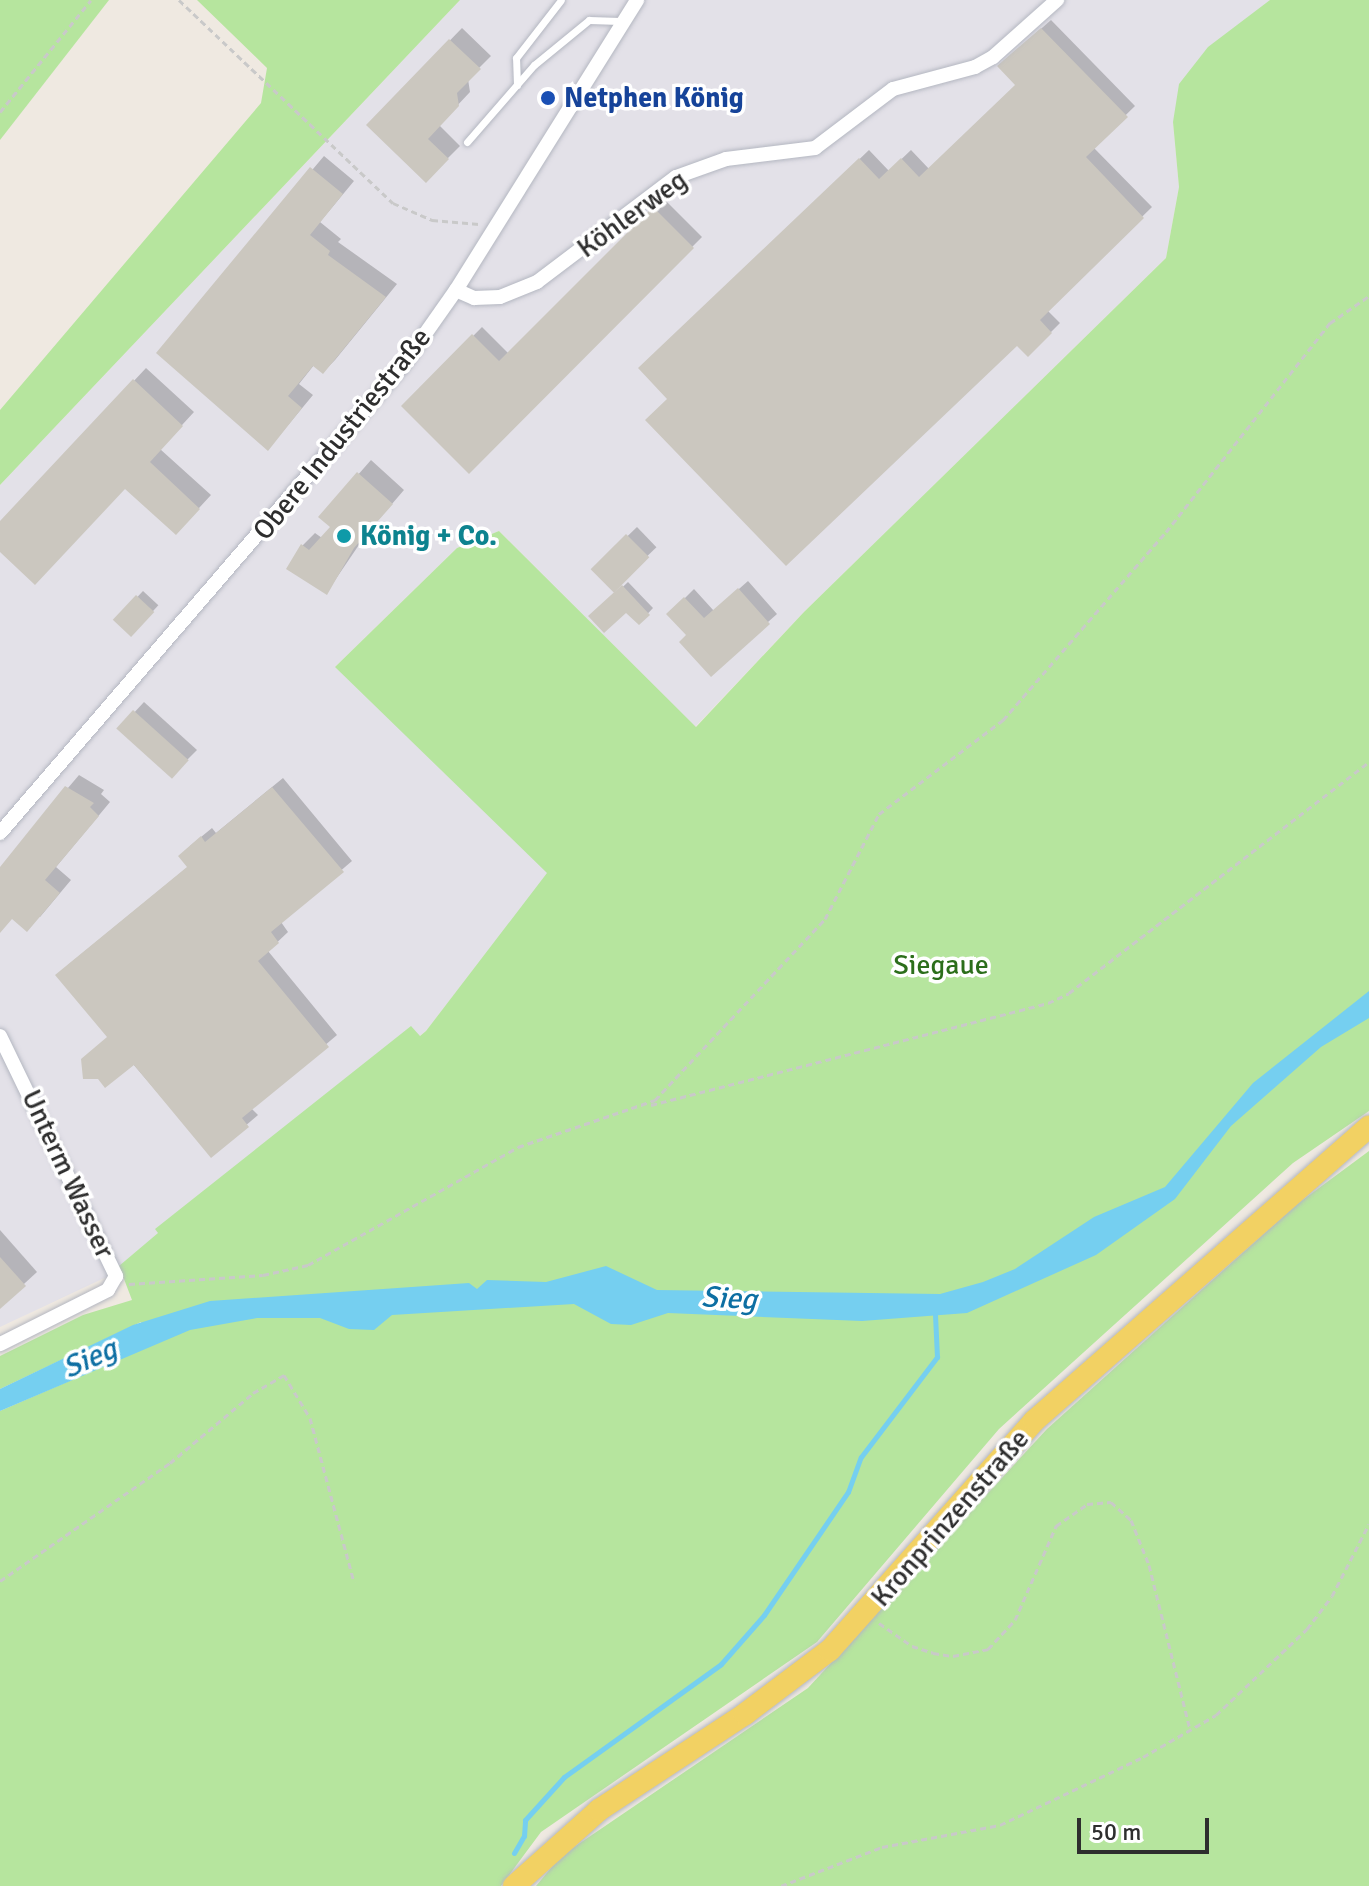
<!DOCTYPE html>
<html>
<head>
<meta charset="utf-8">
<style>
  body { margin:0 }
  #map { position:relative; width:1369px; height:1886px; overflow:hidden; background:#efe9e1; font-family:Signika,sans-serif }
  div>[style] { position:absolute }
  .industrial>* { inset:0; background:#e3e1e8 }
  .green>* { inset:0; background:#b6e59e }
  .water>* { inset:0; background:#75cff0 }
  .shadow>* { inset:0; background:#0003; transform-origin:0 0 }
  .stream>* { height:5px; margin:-2.5px; padding:0 2.5px; transform-origin:2.5px; border-radius:2.5px; background:#75cff0 }
  .building>* { inset:0; background:#cbc7bf; transform-origin:0 0 }
  .path>* { height:3px; margin-top:-1.5px; transform-origin:0; background:repeating-linear-gradient(90deg,#c9c9c9 0 6px,transparent 0 10px) }
  .roads { filter:drop-shadow(0 0 2px #b4b7c1) drop-shadow(0 0 2px #b4b7c1) }
  .service>* { height:7px; margin:-3.5px; padding:0 3.5px; transform-origin:3.5px; border-radius:3.5px; background:#fff }
  .minor>* { height:14px; margin:-7px; padding:0 7px; transform-origin:7px; border-radius:7px; background:#fff }
  .primary>* { height:22px; margin:-11px; padding:0 11px; transform-origin:11px; border-radius:11px; background:#f2d163 }
  .dots>* { width:22px; height:22px; translate:-50% -50%; box-sizing:border-box; border:4px solid #fff; border-radius:50% }
  span { translate:-50% -50%; white-space:nowrap; text-align:center; line-height:1.15; -webkit-text-stroke:7px #fff; paint-order:stroke }
  .transit-label { font-size:28px; color:#164399; font-weight:700 }
  .left { translate:0 -50%; text-align:left }
  .street-label { font-size:28px; color:#2e2e2e }
  .culture-label { font-size:28px; color:#0d838f; font-weight:700 }
  .park-label { font-size:28px; color:#2c6e1b }
  .water-label { font-size:30px; color:#0d6fa3; font-style:italic }
  .scale { position:absolute; left:1077px; top:1818px; width:132px; height:36px; box-sizing:border-box; border:4px solid #2e2e2e; border-top:0; padding-left:10px; font-size:24px; line-height:28px; white-space:nowrap; color:#2e2e2e; -webkit-text-stroke:6px #fff; paint-order:stroke }
</style>
</head>
<body>
<div id="map">
  <div class="industrial">
    <i style="clip-path:polygon(460px 0,1270px 0,1173px 122px,1179px 187px,1166px 258px,804px 612px,695px 727px,499px 531px,457px 548px,336px 666px,548px 873px,426px 1031px,193px 1205px,130px 1266px,0 1327px,0 485px)"></i>
  </div>
  <div class="green">
    <i style="clip-path:polygon(0 0,109px 0,0 140px)"></i>
    <i style="clip-path:polygon(197px 0,460px 0,0 485px,0 410px,261px 103px,267px 68px)"></i>
    <i style="clip-path:polygon(1270px 0,1369px 0,1369px 1111px,1293px 1163px,999px 1429px,817px 1642px,541px 1832px,501px 1886px,0 1886px,0 1411px,150px 1346px,141px 1322px,0 1389px,0 1356px,83px 1315px,132px 1300px,119px 1266px,158px 1233px,155px 1229px,411px 1026px,420px 1036px,426px 1031px,547px 873px,335px 667px,457px 548px,499px 531px,696px 727px,804px 612px,1166px 258px,1179px 187px,1173px 122px,1179px 84px,1208px 47px)"></i>
    <i style="clip-path:polygon(1369px 1151px,1369px 1886px,536px 1886px,561px 1856px,808px 1688px,1047px 1429px,1296px 1205px)"></i>
  </div>
  <div class="water">
    <i style="clip-path:polygon(1369px 991px,1369px 1018px,1321px 1047px,1231px 1126px,1175px 1199px,1096px 1255px,967px 1313px,862px 1321px,668px 1313px,631px 1325px,611px 1324px,574px 1304px,392px 1315px,374px 1330px,349px 1329px,320px 1318px,257px 1318px,190px 1330px,0 1411px,0 1389px,133px 1325px,210px 1301px,469px 1283px,477px 1289px,487px 1280px,546px 1282px,606px 1266px,657px 1290px,940px 1294px,983px 1282px,1015px 1269px,1094px 1217px,1165px 1187px,1253px 1083px)"></i>
  </div>
  <div class="shadow">
    <i style="clip-path:polygon(1051px 20px,1135px 106px,1093px 147px,1152px 207px,1047px 310px,1060px 323px,1051px 332px,1017px 343px,670px 398px,641px 368px,869px 150px,889px 171px,911px 150px,930px 170px,1018px 85px,1009px 57px)"></i>
    <i style="clip-path:polygon(462px 28px,491px 56px,468px 79px,470px 92px,439px 125px,460px 146px,426px 180px,368px 125px)"></i>
    <i style="clip-path:polygon(324px 156px,354px 181px,320px 222px,341px 239px,338px 242px,397px 284px,335px 360px,323px 372px,314px 365px,299px 384px,313px 395px,279px 436px,158px 352px)"></i>
    <i style="clip-path:polygon(664px 199px,702px 237px,469px 471px,404px 406px,482px 327px,509px 354px)"></i>
    <i style="clip-path:polygon(146px 368px,194px 412px,160px 449px,211px 495px,188px 520px,125px 486px,0 550px,0 524px)"></i>
    <i style="clip-path:polygon(371px 460px,404px 490px,367px 533px,327px 592px,302px 546px,315px 533px,322px 538px,333px 526px,321px 517px)"></i>
    <i style="left:637px;top:527px;width:28px;height:61px;rotate:46deg"></i>
    <i style="clip-path:polygon(748px 581px,777px 614px,768px 622px,689px 635px,669px 614px,694px 589px,714px 611px)"></i>
    <i style="clip-path:polygon(628px 582px,653px 608px,639px 623px,626px 610px,591px 617px)"></i>
    <i style="left:143px;top:591px;width:21px;height:40px;rotate:43deg"></i>
    <i style="clip-path:polygon(144px 702px,197px 750px,180px 767px,119px 729px)"></i>
    <i style="clip-path:polygon(79px 775px,104px 790px,101px 794px,110px 802px,56px 867px,71px 880px,40px 917px,13px 917px,0 926px,0 868px)"></i>
    <i style="clip-path:polygon(283px 778px,352px 861px,281px 922px,288px 932px,268px 951px,337px 1035px,251px 1108px,258px 1115px,211px 1155px,109px 1036px,68px 965px,189px 866px,190px 846px,212px 828px,216px 833px)"></i>
    <i style="clip-path:polygon(0 1230px,37px 1272px,0 1306px)"></i>
  </div>
  <div class="stream">
    <i style="left:514px;top:1853px;width:20px;rotate:-60deg"></i>
    <i style="left:524px;top:1836px;width:16px;rotate:-86deg"></i>
    <i style="left:525px;top:1820px;width:58px;rotate:-47.8deg"></i>
    <i style="left:564px;top:1777px;width:193px;rotate:-35.7deg"></i>
    <i style="left:721px;top:1664px;width:65px;rotate:-48.7deg"></i>
    <i style="left:764px;top:1615px;width:149px;rotate:-55.7deg"></i>
    <i style="left:848px;top:1492px;width:37px;rotate:-70deg"></i>
    <i style="left:861px;top:1457px;width:126px;rotate:-52.8deg"></i>
    <i style="left:937px;top:1357px;width:42px;rotate:-92.7deg"></i>
  </div>
  <div class="building">
    <i style="clip-path:polygon(1041px 28px,1128px 117px,1086px 157px,1144px 218px,1040px 320px,1052px 333px,1028px 357px,1017px 346px,786px 566px,645px 420px,667px 399px,638px 368px,859px 158px,879px 179px,901px 158px,919px 177px,1015px 85px,997px 66px)"></i>
    <i style="clip-path:polygon(449px 39px,481px 69px,457px 93px,459px 106px,428px 139px,449px 159px,426px 183px,366px 125px)"></i>
    <i style="clip-path:polygon(310px 167px,343px 194px,310px 235px,330px 251px,328px 255px,386px 297px,323px 374px,313px 366px,288px 396px,302px 408px,268px 451px,156px 353px)"></i>
    <i style="clip-path:polygon(653px 207px,694px 248px,469px 474px,401px 406px,472px 334px,499px 361px)"></i>
    <i style="clip-path:polygon(133px 379px,183px 426px,150px 462px,200px 509px,176px 535px,125px 489px,35px 585px,0 552px,0 521px)"></i>
    <i style="clip-path:polygon(357px 472px,393px 504px,354px 548px,327px 595px,286px 569px,301px 544px,309px 550px,330px 527px,318px 517px)"></i>
    <i style="left:626px;top:534px;width:33px;height:50px;rotate:45deg"></i>
    <i style="clip-path:polygon(622px 585px,650px 615px,639px 625px,626px 613px,604px 633px,588px 616px)"></i>
    <i style="clip-path:polygon(738px 588px,770px 624px,711px 677px,679px 642px,686px 635px,666px 614px,684px 597px,704px 618px)"></i>
    <i style="left:136px;top:595px;width:25px;height:34px;rotate:43deg"></i>
    <i style="left:133px;top:710px;width:75px;height:25px;rotate:42deg"></i>
    <i style="clip-path:polygon(65px 786px,94px 803px,90px 807px,99px 816px,45px 880px,60px 893px,27px 932px,12px 919px,0 933px,0 867px)"></i>
    <i style="clip-path:polygon(272px 787px,344px 872px,271px 932px,279px 943px,258px 961px,329px 1047px,242px 1118px,249px 1127px,211px 1158px,134px 1065px,105px 1088px,98px 1079px,83px 1079px,81px 1059px,107px 1037px,55px 975px,187px 867px,178px 856px,201px 836px,205px 842px)"></i>
    <i style="clip-path:polygon(0 1257px,26px 1286px,0 1309px)"></i>
  </div>
  <div class="path">
    <i style="left:179px;top:0;width:295px;rotate:43.5deg"></i>
    <i style="left:393px;top:203px;width:43px;rotate:23.6deg"></i>
    <i style="left:432px;top:220px;width:47px;rotate:4.9deg"></i>
    <i style="left:0;top:112px;width:144px;rotate:-50.9deg"></i>
    <i style="left:651px;top:1105px;width:410px;rotate:-14.4deg"></i>
    <i style="left:1048px;top:1003px;width:23px;rotate:-25deg"></i>
    <i style="left:1069px;top:993px;width:379px;rotate:-37.6deg"></i>
    <i style="left:129px;top:1284px;width:134px;rotate:-3.8deg"></i>
    <i style="left:263px;top:1275px;width:46px;rotate:-12.5deg"></i>
    <i style="left:308px;top:1265px;width:241px;rotate:-29.3deg"></i>
    <i style="left:518px;top:1147px;width:145px;rotate:-18.9deg"></i>
    <i style="left:655px;top:1100px;width:248px;rotate:-46.8deg"></i>
    <i style="left:825px;top:919px;width:118px;rotate:-62.8deg"></i>
    <i style="left:879px;top:814px;width:156px;rotate:-37.2deg"></i>
    <i style="left:1003px;top:720px;width:249px;rotate:-49.1deg"></i>
    <i style="left:1166px;top:532px;width:266px;rotate:-51.9deg"></i>
    <i style="left:1330px;top:323px;width:47px;rotate:-34.7deg"></i>
    <i style="left:0;top:1581px;width:207px;rotate:-34.8deg"></i>
    <i style="left:170px;top:1463px;width:109px;rotate:-40.1deg"></i>
    <i style="left:253px;top:1393px;width:36px;rotate:-30deg"></i>
    <i style="left:284px;top:1375px;width:50px;rotate:58.8deg"></i>
    <i style="left:310px;top:1418px;width:170px;rotate:75deg"></i>
    <i style="left:879px;top:1623px;width:40px;rotate:34.9deg"></i>
    <i style="left:912px;top:1646px;width:22px;rotate:18deg"></i>
    <i style="left:933px;top:1653px;width:20px;rotate:9deg"></i>
    <i style="left:953px;top:1656px;width:36px;rotate:-11deg"></i>
    <i style="left:988px;top:1649px;width:40px;rotate:-47deg"></i>
    <i style="left:1015px;top:1620px;width:103px;rotate:-66.4deg"></i>
    <i style="left:1056px;top:1526px;width:38px;rotate:-35deg"></i>
    <i style="left:1087px;top:1504px;width:24px;rotate:-5deg"></i>
    <i style="left:1111px;top:1502px;width:27px;rotate:42deg"></i>
    <i style="left:1131px;top:1520px;width:48px;rotate:68.2deg"></i>
    <i style="left:1149px;top:1565px;width:170px;rotate:76deg"></i>
    <i style="left:781px;top:1886px;width:108px;rotate:-21.1deg"></i>
    <i style="left:882px;top:1847px;width:120px;rotate:-10.6deg"></i>
    <i style="left:1000px;top:1825px;width:158px;rotate:-25.4deg"></i>
    <i style="left:1143px;top:1757px;width:84px;rotate:-29.9deg"></i>
    <i style="left:1216px;top:1715px;width:125px;rotate:-43.4deg"></i>
    <i style="left:1307px;top:1629px;width:41px;rotate:-52.9deg"></i>
    <i style="left:1332px;top:1596px;width:81px;rotate:-62.8deg"></i>
  </div>
  <div class="roads">
    <div class="service">
      <i style="left:517px;top:85px;width:27px;rotate:-92deg"></i>
      <i style="left:516px;top:58px;width:73px;rotate:-52.2deg"></i>
      <i style="left:467px;top:142px;width:102px;rotate:-49deg"></i>
      <i style="left:534px;top:65px;width:71px;rotate:-39.3deg"></i>
      <i style="left:589px;top:20px;width:31px;rotate:2deg"></i>
    </div>
    <div class="minor">
      <i style="left:456px;top:290px;width:20px;rotate:24deg"></i>
      <i style="left:474px;top:298px;width:26px;rotate:-2deg"></i>
      <i style="left:500px;top:297px;width:40px;rotate:-22deg"></i>
      <i style="left:537px;top:282px;width:174px;rotate:-37.1deg"></i>
      <i style="left:676px;top:177px;width:53px;rotate:-19.8deg"></i>
      <i style="left:726px;top:159px;width:90px;rotate:-7deg"></i>
      <i style="left:815px;top:148px;width:98px;rotate:-37.1deg"></i>
      <i style="left:893px;top:89px;width:85px;rotate:-15deg"></i>
      <i style="left:975px;top:67px;width:21px;rotate:-29deg"></i>
      <i style="left:993px;top:57px;width:86px;rotate:-41.7deg"></i>
      <i style="left:0;top:833px;width:619px;rotate:-49.26deg"></i>
      <i style="left:404px;top:364px;width:90px;rotate:-54.9deg"></i>
      <i style="left:456px;top:290px;width:342px;rotate:-58deg"></i>
      <i style="left:0;top:1036px;width:267px;rotate:64.2deg"></i>
      <i style="left:116px;top:1276px;width:16px;rotate:120deg"></i>
      <i style="left:108px;top:1290px;width:121px;rotate:153.4deg"></i>
    </div>
    <div class="primary">
      <i style="left:514px;top:1886px;width:114px;rotate:-41.8deg"></i>
      <i style="left:599px;top:1810px;width:175px;rotate:-33.3deg"></i>
      <i style="left:745px;top:1714px;width:106px;rotate:-37deg"></i>
      <i style="left:830px;top:1650px;width:307px;rotate:-48.3deg"></i>
      <i style="left:1034px;top:1421px;width:446px;rotate:-41.3deg"></i>
    </div>
  </div>
  <div class="dots">
    <i style="left:548px;top:98px;background:#1a4fb4"></i>
    <i style="left:344px;top:536px;background:#0f9aa8"></i>
  </div>
  <div class="transit-label">
    <span class="left" style="left:564px;top:98px">Netphen König</span>
  </div>
  <div class="street-label">
    <span style="left:632px;top:214px;rotate:-36deg">Köhlerweg</span>
    <span style="left:342px;top:434px;rotate:-51deg">Obere Industriestraße</span>
    <span style="left:68px;top:1174px;rotate:65deg">Unterm Wasser</span>
    <span style="left:950px;top:1518px;rotate:-49deg">Kronprinzenstraße</span>
  </div>
  <div class="culture-label">
    <span class="left" style="left:360px;top:536px">König + Co.</span>
  </div>
  <div class="park-label">
    <span style="left:941px;top:965px">Siegaue</span>
  </div>
  <div class="water-label">
    <span style="left:729px;top:1299px;rotate:3deg">Sieg</span>
    <span style="left:90px;top:1359px;rotate:-24deg">Sieg</span>
  </div>
  <div class="scale">50 m</div>
</div>
</body>
</html>
